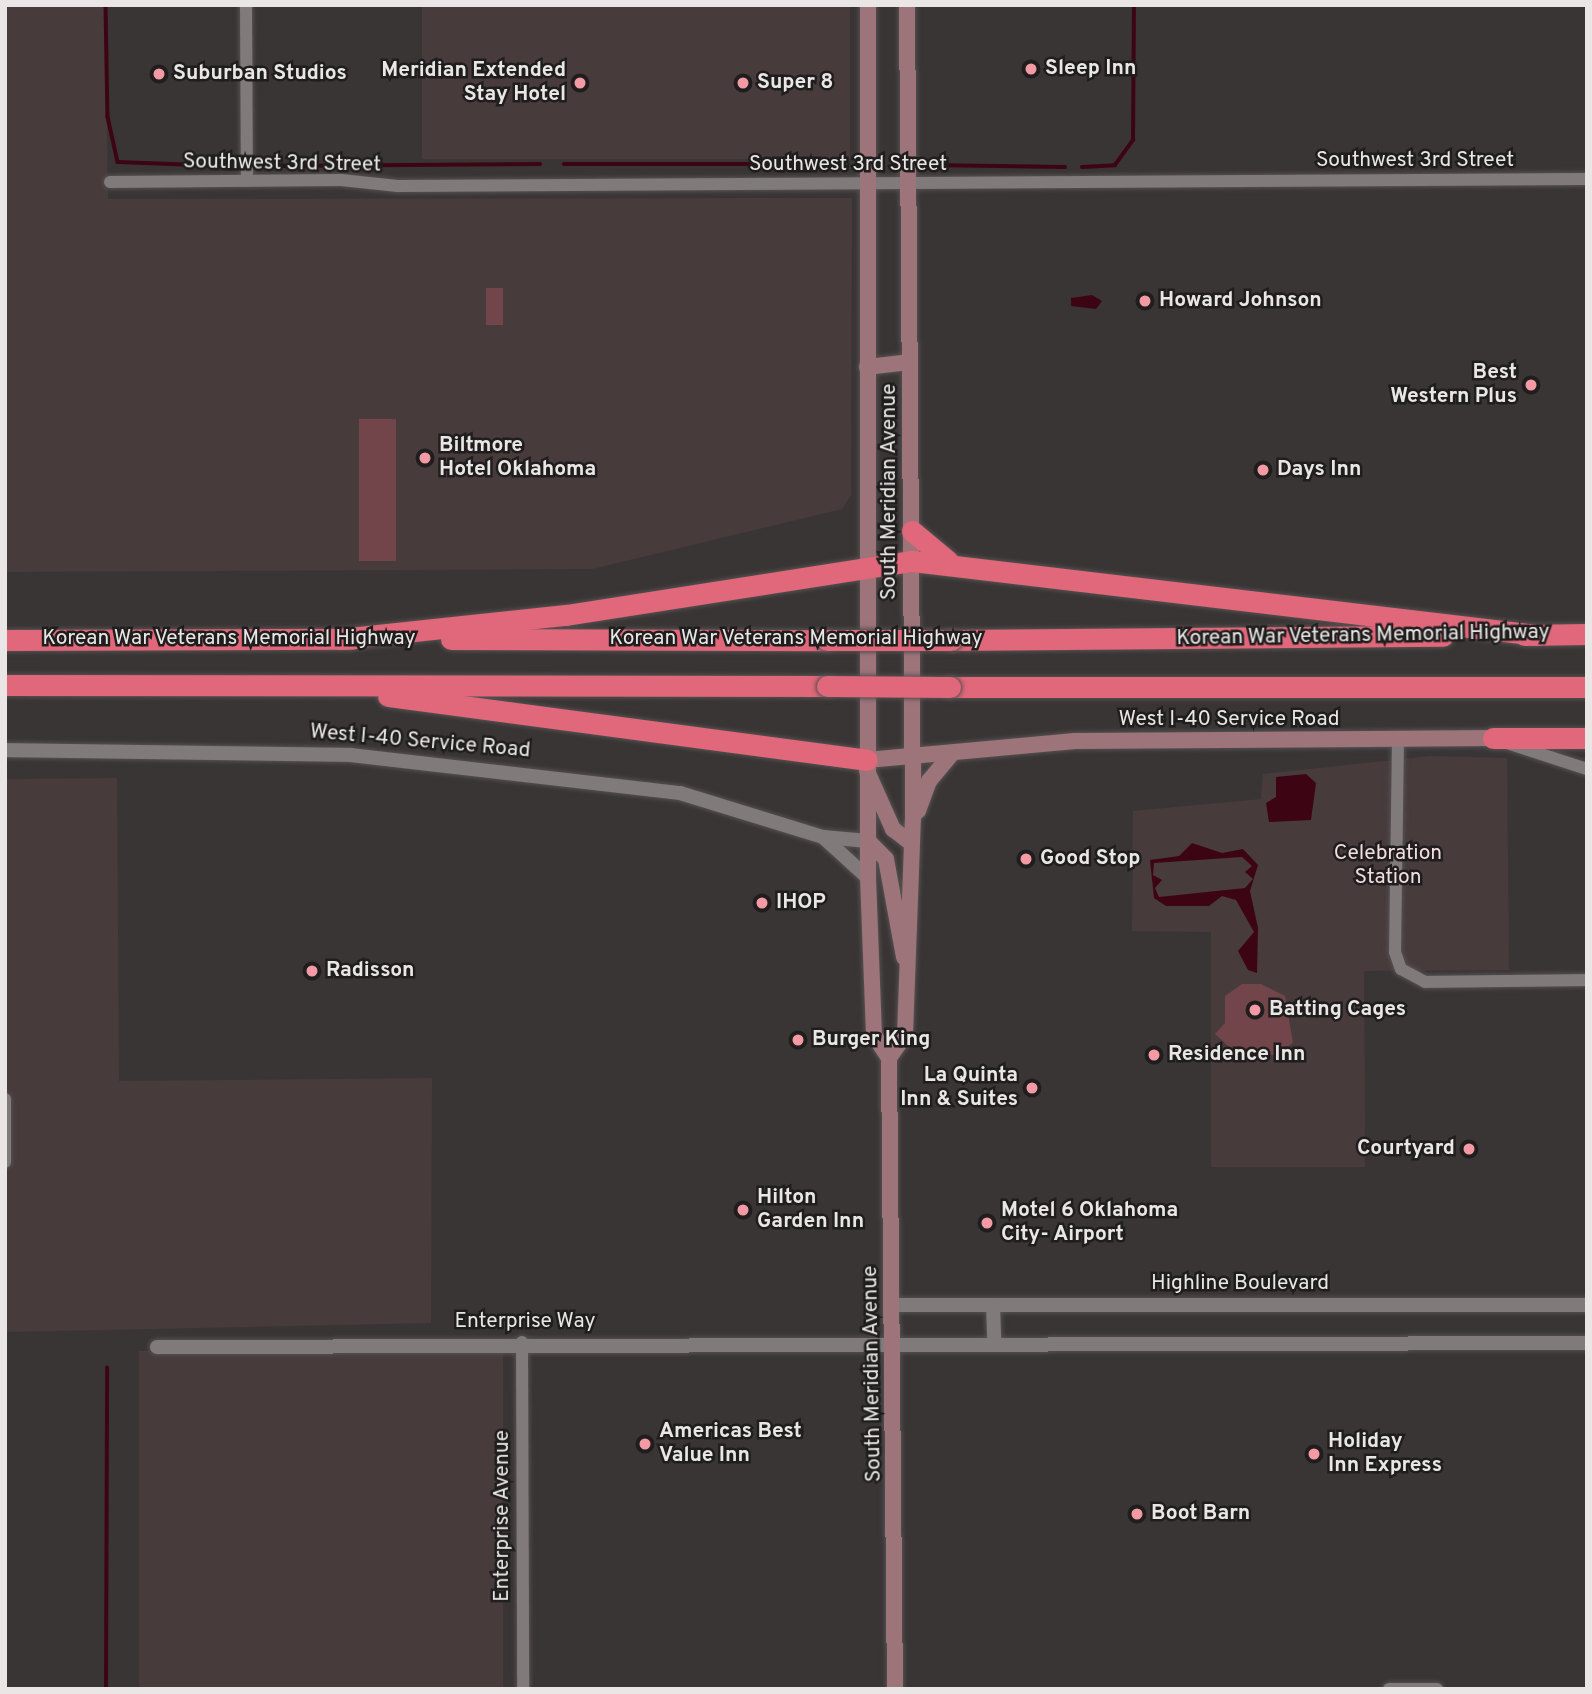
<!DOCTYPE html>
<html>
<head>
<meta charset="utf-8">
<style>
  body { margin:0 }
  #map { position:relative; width:1592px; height:1694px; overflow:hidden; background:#3a3535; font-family:Overpass,sans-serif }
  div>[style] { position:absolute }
  .built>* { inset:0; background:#483b3c; transform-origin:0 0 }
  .green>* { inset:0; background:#71454a; transform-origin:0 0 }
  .water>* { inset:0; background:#3d0513 }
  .stream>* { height:3.5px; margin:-1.75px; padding:0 1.75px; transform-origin:1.75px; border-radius:1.75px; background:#3d0513 }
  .roads { filter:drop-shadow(0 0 2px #555151) drop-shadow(0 0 2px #555151) }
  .minor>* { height:12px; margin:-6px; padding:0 6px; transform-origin:6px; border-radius:6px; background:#807a7a }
  .tertiary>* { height:14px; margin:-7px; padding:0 7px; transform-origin:7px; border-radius:7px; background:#807a7a }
  .secondary>* { height:16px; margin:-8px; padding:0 8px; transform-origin:8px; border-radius:8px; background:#9d747a }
  .motorway>* { height:21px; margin:-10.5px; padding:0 10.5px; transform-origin:10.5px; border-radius:10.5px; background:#e1677a }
  .bridges { filter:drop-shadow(0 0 2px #555151) drop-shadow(0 0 2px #555151) }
  .motorway-bridge>* { height:21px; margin:-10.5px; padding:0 10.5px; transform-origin:10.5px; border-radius:10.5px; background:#e1677a }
  .dots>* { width:19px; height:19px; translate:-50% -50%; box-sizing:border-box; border:4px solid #1f1d1d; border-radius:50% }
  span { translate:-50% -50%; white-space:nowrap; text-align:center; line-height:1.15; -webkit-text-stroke:5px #1f1d1d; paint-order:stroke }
  .poi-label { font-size:21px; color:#eae6e6; font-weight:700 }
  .left { translate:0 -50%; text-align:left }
  .right { translate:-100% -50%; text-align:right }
  .street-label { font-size:21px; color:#eae6e6 }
  .park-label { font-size:21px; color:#f2dddf }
  .frame { position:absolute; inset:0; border:7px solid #eae6e6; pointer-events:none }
</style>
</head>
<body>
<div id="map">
  <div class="built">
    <i style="clip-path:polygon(5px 5px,105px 5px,108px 199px,852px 198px,851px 495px,842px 509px,592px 569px,5px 572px)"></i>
    <i style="left:422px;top:5px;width:428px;height:154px"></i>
    <i style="clip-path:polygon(1431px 756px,1507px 758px,1509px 970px,1364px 971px,1365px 1167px,1211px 1167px,1211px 932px,1132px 931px,1133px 811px,1261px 799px,1263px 774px)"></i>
    <i style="clip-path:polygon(117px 778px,119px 1081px,432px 1078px,431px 1323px,5px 1332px,5px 779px)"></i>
    <i style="left:139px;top:1351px;width:364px;height:338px"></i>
  </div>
  <div class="green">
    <i style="left:486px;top:288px;width:17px;height:37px"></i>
    <i style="left:359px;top:419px;width:37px;height:142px"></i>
    <i style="clip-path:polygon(1261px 984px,1285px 996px,1293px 1043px,1275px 1055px,1238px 1055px,1215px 1034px,1225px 1023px,1225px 996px,1242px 984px)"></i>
  </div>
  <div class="water">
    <i style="clip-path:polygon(1092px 295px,1102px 301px,1096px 309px,1071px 306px,1071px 298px)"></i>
    <i style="clip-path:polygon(1306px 774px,1316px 783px,1311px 820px,1269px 822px,1266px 803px,1276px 797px,1276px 777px)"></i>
    <i style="clip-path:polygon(evenodd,1192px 843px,1222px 853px,1243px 849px,1258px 865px,1250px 891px,1258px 928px,1257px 973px,1248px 970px,1238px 951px,1254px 932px,1236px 900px,1222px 896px,1209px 906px,1166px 906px,1154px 898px,1150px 860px,1179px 856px,1192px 843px,1242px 857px,1252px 866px,1245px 872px,1253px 879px,1245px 888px,1159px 897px,1155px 888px,1162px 880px,1153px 875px,1154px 863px,1242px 857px)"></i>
  </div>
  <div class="stream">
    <i style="left:106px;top:5px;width:112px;rotate:89deg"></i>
    <i style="left:108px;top:117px;width:46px;rotate:77.5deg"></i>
    <i style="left:118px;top:162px;width:106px;rotate:2.2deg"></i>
    <i style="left:564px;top:164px;width:260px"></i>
    <i style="left:924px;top:165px;width:141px;rotate:0.8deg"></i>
    <i style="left:268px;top:166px;width:272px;rotate:-0.4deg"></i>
    <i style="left:1082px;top:167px;width:33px;rotate:-3deg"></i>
    <i style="left:1115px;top:165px;width:31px;rotate:-54deg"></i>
    <i style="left:1133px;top:140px;width:135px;rotate:-89.6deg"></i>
    <i style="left:106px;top:1689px;width:321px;rotate:-89.8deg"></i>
  </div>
  <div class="roads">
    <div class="minor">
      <i style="left:246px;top:5px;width:176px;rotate:89.7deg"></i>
      <i style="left:110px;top:182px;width:231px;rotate:-0.5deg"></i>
      <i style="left:341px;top:180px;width:57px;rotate:6deg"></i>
      <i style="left:398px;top:186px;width:1189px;rotate:-0.34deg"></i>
      <i style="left:1398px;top:740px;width:212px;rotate:90.8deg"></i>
      <i style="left:1395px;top:952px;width:18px;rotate:71deg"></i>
      <i style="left:1401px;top:969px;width:27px;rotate:28deg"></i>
      <i style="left:1425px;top:982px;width:162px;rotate:-0.7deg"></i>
      <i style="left:1507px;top:743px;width:84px;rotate:18deg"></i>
      <i style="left:5px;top:1099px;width:63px;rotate:90deg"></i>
      <i style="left:522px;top:1342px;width:347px;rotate:89.8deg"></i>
      <i style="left:1389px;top:1689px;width:48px"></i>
    </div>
    <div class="tertiary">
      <i style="left:5px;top:750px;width:346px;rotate:0.8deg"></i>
      <i style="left:351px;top:755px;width:331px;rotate:6.6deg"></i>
      <i style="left:680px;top:793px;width:150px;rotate:17.1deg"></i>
      <i style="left:823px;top:837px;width:61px;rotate:42.3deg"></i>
      <i style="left:823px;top:837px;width:45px;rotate:5.1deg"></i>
      <i style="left:893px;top:1305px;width:694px"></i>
      <i style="left:993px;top:1305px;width:38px;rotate:88deg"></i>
      <i style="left:157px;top:1347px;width:1430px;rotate:-0.16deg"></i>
    </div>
    <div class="secondary">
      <i style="left:868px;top:5px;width:873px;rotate:90deg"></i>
      <i style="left:868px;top:878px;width:157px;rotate:87.8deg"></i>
      <i style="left:874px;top:1035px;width:27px;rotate:57deg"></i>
      <i style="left:889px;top:1058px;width:631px;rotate:89.46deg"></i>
      <i style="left:867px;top:367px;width:43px;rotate:-6.6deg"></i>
      <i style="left:867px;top:760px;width:209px;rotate:-5.2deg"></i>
      <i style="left:1075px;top:741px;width:418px;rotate:-0.4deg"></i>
      <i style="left:867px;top:771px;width:64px;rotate:65.9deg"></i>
      <i style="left:893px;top:829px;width:24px;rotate:38deg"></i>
      <i style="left:918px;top:811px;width:32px;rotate:-70deg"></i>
      <i style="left:929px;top:781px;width:35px;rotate:-50deg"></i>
      <i style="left:868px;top:841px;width:25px;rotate:45deg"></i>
      <i style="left:886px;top:859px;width:100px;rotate:79.6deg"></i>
      <i style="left:889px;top:1058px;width:28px;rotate:-55deg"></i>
      <i style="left:905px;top:1035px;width:216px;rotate:-87.9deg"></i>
      <i style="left:913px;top:819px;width:814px;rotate:-90.42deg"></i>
    </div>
    <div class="motorway">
      <i style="left:912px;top:531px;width:47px;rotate:39.8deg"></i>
      <i style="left:1524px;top:635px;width:63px;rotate:-0.9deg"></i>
      <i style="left:340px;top:639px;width:227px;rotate:-6.1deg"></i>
      <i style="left:566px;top:615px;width:350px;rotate:-8.9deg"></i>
      <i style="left:912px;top:561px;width:628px;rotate:6.76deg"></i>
      <i style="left:451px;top:639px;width:376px;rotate:0.2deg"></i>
      <i style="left:5px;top:640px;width:347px;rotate:-0.2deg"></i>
      <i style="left:951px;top:640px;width:492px;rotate:-0.5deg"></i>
      <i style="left:5px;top:685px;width:822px;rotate:0.07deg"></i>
      <i style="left:950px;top:687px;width:637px"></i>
      <i style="left:388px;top:696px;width:483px;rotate:7.6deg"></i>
      <i style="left:1493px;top:738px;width:94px"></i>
    </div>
  </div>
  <div class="bridges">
    <div class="motorway-bridge">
      <i style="left:827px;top:640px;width:124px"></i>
      <i style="left:827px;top:686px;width:123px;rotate:0.5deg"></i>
    </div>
  </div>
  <div class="dots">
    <i style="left:1031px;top:69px;background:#f49aa4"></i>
    <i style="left:159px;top:74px;background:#f49aa4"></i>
    <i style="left:580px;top:83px;background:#f49aa4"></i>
    <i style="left:743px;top:83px;background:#f49aa4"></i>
    <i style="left:1145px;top:301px;background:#f49aa4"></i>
    <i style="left:1531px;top:385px;background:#f49aa4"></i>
    <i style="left:425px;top:458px;background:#f49aa4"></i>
    <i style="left:1263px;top:470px;background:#f49aa4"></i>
    <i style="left:1026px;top:859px;background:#f49aa4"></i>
    <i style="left:762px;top:903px;background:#f49aa4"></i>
    <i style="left:312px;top:971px;background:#f49aa4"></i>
    <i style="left:1255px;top:1010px;background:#f49aa4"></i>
    <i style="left:798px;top:1040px;background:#f49aa4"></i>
    <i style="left:1154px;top:1055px;background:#f49aa4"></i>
    <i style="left:1032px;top:1088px;background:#f49aa4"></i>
    <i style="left:1469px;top:1149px;background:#f49aa4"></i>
    <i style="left:743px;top:1210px;background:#f49aa4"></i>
    <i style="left:987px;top:1223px;background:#f49aa4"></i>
    <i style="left:645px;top:1444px;background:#f49aa4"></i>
    <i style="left:1314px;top:1454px;background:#f49aa4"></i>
    <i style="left:1137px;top:1514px;background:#f49aa4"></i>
  </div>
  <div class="poi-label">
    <span class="left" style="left:1045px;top:69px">Sleep Inn</span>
    <span class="right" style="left:566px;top:83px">Meridian Extended<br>Stay Hotel</span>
    <span class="left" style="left:173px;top:74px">Suburban Studios</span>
    <span class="left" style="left:757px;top:83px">Super 8</span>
    <span class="left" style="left:1159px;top:301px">Howard Johnson</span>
    <span class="right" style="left:1517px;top:385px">Best<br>Western Plus</span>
    <span class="left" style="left:439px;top:458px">Biltmore<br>Hotel Oklahoma</span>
    <span class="left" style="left:1277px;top:470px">Days Inn</span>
    <span class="left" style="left:1040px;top:859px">Good Stop</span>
    <span class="left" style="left:776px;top:903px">IHOP</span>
    <span class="left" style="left:326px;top:971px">Radisson</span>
    <span class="left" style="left:1269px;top:1010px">Batting Cages</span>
    <span class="left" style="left:812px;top:1040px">Burger King</span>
    <span class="left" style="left:1168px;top:1055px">Residence Inn</span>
    <span class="right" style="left:1018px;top:1088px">La Quinta<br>Inn &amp; Suites</span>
    <span class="right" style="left:1455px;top:1149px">Courtyard</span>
    <span class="left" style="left:757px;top:1210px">Hilton<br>Garden Inn</span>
    <span class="left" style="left:1001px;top:1223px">Motel 6 Oklahoma<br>City- Airport</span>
    <span class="left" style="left:659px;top:1444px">Americas Best<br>Value Inn</span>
    <span class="left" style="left:1328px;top:1454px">Holiday<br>Inn Express</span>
    <span class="left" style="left:1151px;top:1514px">Boot Barn</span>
  </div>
  <div class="street-label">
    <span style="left:1415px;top:161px">Southwest 3rd Street</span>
    <span style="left:282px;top:164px;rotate:1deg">Southwest 3rd Street</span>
    <span style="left:848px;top:165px">Southwest 3rd Street</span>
    <span style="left:890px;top:492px;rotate:-90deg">South Meridian Avenue</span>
    <span style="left:1363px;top:636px;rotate:-1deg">Korean War Veterans Memorial Highway</span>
    <span style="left:229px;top:639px">Korean War Veterans Memorial Highway</span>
    <span style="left:796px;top:639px">Korean War Veterans Memorial Highway</span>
    <span style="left:1229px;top:720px">West I-40 Service Road</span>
    <span style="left:420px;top:742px;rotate:5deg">West I-40 Service Road</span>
    <span style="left:1240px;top:1284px">Highline Boulevard</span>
    <span style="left:525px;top:1322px">Enterprise Way</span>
    <span style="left:873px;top:1374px;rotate:-91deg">South Meridian Avenue</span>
    <span style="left:503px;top:1516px;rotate:-90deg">Enterprise Avenue</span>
  </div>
  <div class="park-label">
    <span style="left:1388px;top:866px">Celebration<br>Station</span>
  </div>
  <div class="frame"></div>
</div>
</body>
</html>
